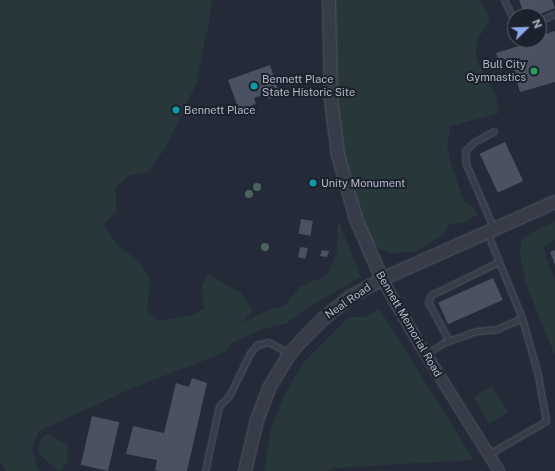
<!DOCTYPE html>
<html>
<head>
<meta charset="utf-8">
<style>
  body { margin:0 }
  #map { position:relative; width:555px; height:471px; overflow:hidden; background:#242a38; font-family:"Public Sans",sans-serif }
  div>[style] { position:absolute }
  .green>* { inset:0; background:#27373a; transform-origin:0 0 }
  .building>* { inset:0; background:#4a5161; transform-origin:0 0 }
  .roads { filter:drop-shadow(0 0 1px #525763) drop-shadow(0 0 1px #525763) }
  .service>* { height:5px; margin:-2.5px; padding:0 2.5px; transform-origin:2.5px; border-radius:2.5px; background:#373c48 }
  .minor>* { height:10px; margin:-5px; padding:0 5px; transform-origin:5px; border-radius:5px; background:#373c48 }
  .tertiary>* { height:12px; margin:-6px; padding:0 6px; transform-origin:6px; border-radius:6px; background:#373c48 }
  .trees>* { width:8px; height:8px; margin:-4px; border-radius:50%; background:#4b645b }
  .dots>* { width:11px; height:11px; translate:-50% -50%; box-sizing:border-box; border:2px solid #1c222d; border-radius:50% }
  span { translate:-50% -50%; white-space:nowrap; text-align:center; line-height:1.15; -webkit-text-stroke:4px #1c222d; paint-order:stroke }
  .poi-label { font-size:11px; color:#b2b7c4 }
  .right { translate:-100% -50%; text-align:right }
  .left { translate:0 -50%; text-align:left }
  .street-label { font-size:11px; color:#b2b7c4 }
  .north { position:absolute; left:507px; top:8px; width:40px; height:40px; box-sizing:border-box; background:#1c222d; border:1px solid #585e69; border-radius:50%; rotate:67deg; font-size:11px; font-weight:700; line-height:16px; text-align:center; color:#b2b7c4 }
  .north::after { content:''; display:block; margin:auto; width:14px; height:18px; background:#8ea9ed; clip-path:polygon(50% 0,100% 100%,50% 72%,0 100%) }
</style>
</head>
<body>
<div id="map">
  <div class="green">
    <i style="clip-path:polygon(0 0,212px 0,208px 27px,196px 84px,166px 147px,148px 172px,130px 175px,115px 188px,117px 210px,104px 225px,118px 246px,139px 261px,150px 280px,147px 312px,159px 321px,192px 315px,204px 309px,202px 287px,207px 274px,241px 293px,253px 311px,241px 323px,271px 309px,284px 306px,301px 286px,328px 275px,337px 250px,338px 220px,361px 277px,310px 306px,287px 323px,263px 329px,230px 344px,226px 351px,213px 357px,135px 387px,39px 431px,32px 449px,37px 467px,40px 471px,5px 471px,0 461px)"></i>
    <i style="clip-path:polygon(334px 0,481px 0,490px 20px,477px 40px,476px 59px,496px 97px,499px 113px,451px 126px,447px 144px,450px 161px,464px 201px,473px 207px,478px 214px,464px 223px,449px 224px,443px 235px,416px 252px,391px 253px,374px 247px,344px 174px,335px 89px)"></i>
    <i style="clip-path:polygon(555px 221px,555px 240px,544px 247px,546px 257px,555px 281px,555px 356px,526px 284px,520px 255px,521px 240px,534px 231px)"></i>
    <i style="clip-path:polygon(379px 308px,474px 460px,333px 468px,327px 471px,264px 471px,271px 429px,285px 393px,303px 363px,349px 317px,365px 317px)"></i>
    <i style="left:492px;top:386px;width:31px;height:22px;rotate:58deg"></i>
    <i style="clip-path:polygon(49px 434px,68px 445px,67px 462px,62px 470px,58px 471px,39px 454px,38px 448px,42px 437px)"></i>
  </div>
  <div class="building">
    <i style="clip-path:polygon(519px 0,552px 0,555px 8px,535px 16px,525px 16px)"></i>
    <i style="clip-path:polygon(555px 31px,555px 82px,520px 92px,510px 58px,499px 61px,496px 53px,539px 40px,539px 36px)"></i>
    <i style="clip-path:polygon(270px 65px,280px 95px,269px 99px,267px 93px,254px 98px,256px 104px,239px 110px,228px 80px)"></i>
    <i style="left:505px;top:142px;width:43px;height:28px;rotate:65deg"></i>
    <i style="left:301px;top:219px;width:12px;height:15px;rotate:9deg"></i>
    <i style="clip-path:polygon(300px 247px,308px 248px,305px 259px,298px 257px)"></i>
    <i style="clip-path:polygon(322px 250px,329px 251px,327px 257px,320px 256px)"></i>
    <i style="clip-path:polygon(555px 250px,555px 265px,550px 252px)"></i>
    <i style="left:493px;top:278px;width:24px;height:60px;rotate:66deg"></i>
    <i style="clip-path:polygon(192px 378px,207px 383px,187px 471px,160px 471px,155px 470px,157px 460px,126px 454px,133px 426px,164px 433px,176px 383px,189px 387px)"></i>
    <i style="left:92px;top:416px;width:28px;height:50px;rotate:13deg"></i>
  </div>
  <div class="roads">
    <div class="service">
      <i style="left:504px;top:0;width:25px;rotate:63deg"></i>
      <i style="left:539px;top:21px;width:17px;rotate:-24deg"></i>
      <i style="left:494px;top:131px;width:23px;rotate:151deg"></i>
      <i style="left:474px;top:142px;width:13px;rotate:135deg"></i>
      <i style="left:465px;top:151px;width:13px;rotate:86deg"></i>
      <i style="left:466px;top:164px;width:71px;rotate:66.7deg"></i>
      <i style="left:449px;top:341px;width:44px;rotate:-118.3deg"></i>
      <i style="left:428px;top:302px;width:8px;rotate:-67deg"></i>
      <i style="left:431px;top:295px;width:75px;rotate:-26.2deg"></i>
      <i style="left:426px;top:354px;width:20px;rotate:-33deg"></i>
      <i style="left:443px;top:343px;width:35px;rotate:-20deg"></i>
      <i style="left:476px;top:331px;width:21px;rotate:-5deg"></i>
      <i style="left:497px;top:329px;width:27px;rotate:-24deg"></i>
      <i style="left:522px;top:318px;width:79px;rotate:-112.3deg"></i>
      <i style="left:492px;top:245px;width:14px;rotate:-107deg"></i>
      <i style="left:489px;top:454px;width:66px;rotate:-30.1deg"></i>
      <i style="left:546px;top:421px;width:47px;rotate:-99.9deg"></i>
      <i style="left:538px;top:375px;width:59px;rotate:-105.7deg"></i>
      <i style="left:205px;top:471px;width:66px;rotate:-77.8deg"></i>
      <i style="left:219px;top:406px;width:14px;rotate:-45deg"></i>
      <i style="left:229px;top:396px;width:48px;rotate:-64deg"></i>
      <i style="left:250px;top:353px;width:11px;rotate:-49deg"></i>
      <i style="left:257px;top:345px;width:11px;rotate:-15deg"></i>
      <i style="left:268px;top:342px;width:13px;rotate:27deg"></i>
      <i style="left:280px;top:348px;width:11px;rotate:34deg"></i>
    </div>
    <div class="minor">
      <i style="left:382px;top:279px;width:76px;rotate:60.1deg"></i>
      <i style="left:420px;top:345px;width:149px;rotate:57.9deg"></i>
    </div>
    <div class="tertiary">
      <i style="left:329px;top:0;width:99px;rotate:88.8deg"></i>
      <i style="left:331px;top:99px;width:56px;rotate:82.9deg"></i>
      <i style="left:338px;top:155px;width:66px;rotate:74.3deg"></i>
      <i style="left:356px;top:219px;width:65px;rotate:66.6deg"></i>
      <i style="left:245px;top:471px;width:52px;rotate:-76.8deg"></i>
      <i style="left:257px;top:420px;width:34px;rotate:-69deg"></i>
      <i style="left:269px;top:388px;width:39px;rotate:-59deg"></i>
      <i style="left:289px;top:355px;width:21px;rotate:-49deg"></i>
      <i style="left:303px;top:339px;width:28px;rotate:-45deg"></i>
      <i style="left:323px;top:319px;width:35px;rotate:-39deg"></i>
      <i style="left:350px;top:297px;width:37px;rotate:-29deg"></i>
      <i style="left:382px;top:279px;width:189px;rotate:-24deg"></i>
    </div>
  </div>
  <div class="trees">
    <i style="left:257px;top:187px"></i>
    <i style="left:249px;top:194px"></i>
    <i style="left:265px;top:247px"></i>
  </div>
  <div class="dots">
    <i style="left:534px;top:71px;background:#2e9e5b"></i>
    <i style="left:254px;top:86px;background:#0f9aa8"></i>
    <i style="left:176px;top:110px;background:#0f9aa8"></i>
    <i style="left:313px;top:183px;background:#0f9aa8"></i>
  </div>
  <div class="poi-label">
    <span class="right" style="left:526px;top:71px">Bull City<br>Gymnastics</span>
    <span class="left" style="left:262px;top:86px">Bennett Place<br>State Historic Site</span>
    <span class="left" style="left:184px;top:110px">Bennett Place</span>
    <span class="left" style="left:321px;top:183px">Unity Monument</span>
  </div>
  <div class="street-label">
    <span style="left:348px;top:301px;rotate:-35deg">Neal Road</span>
    <span style="left:409px;top:324px;rotate:60deg">Bennett Memorial Road</span>
  </div>
  <div class="north">N</div>
</div>
</body>
</html>
